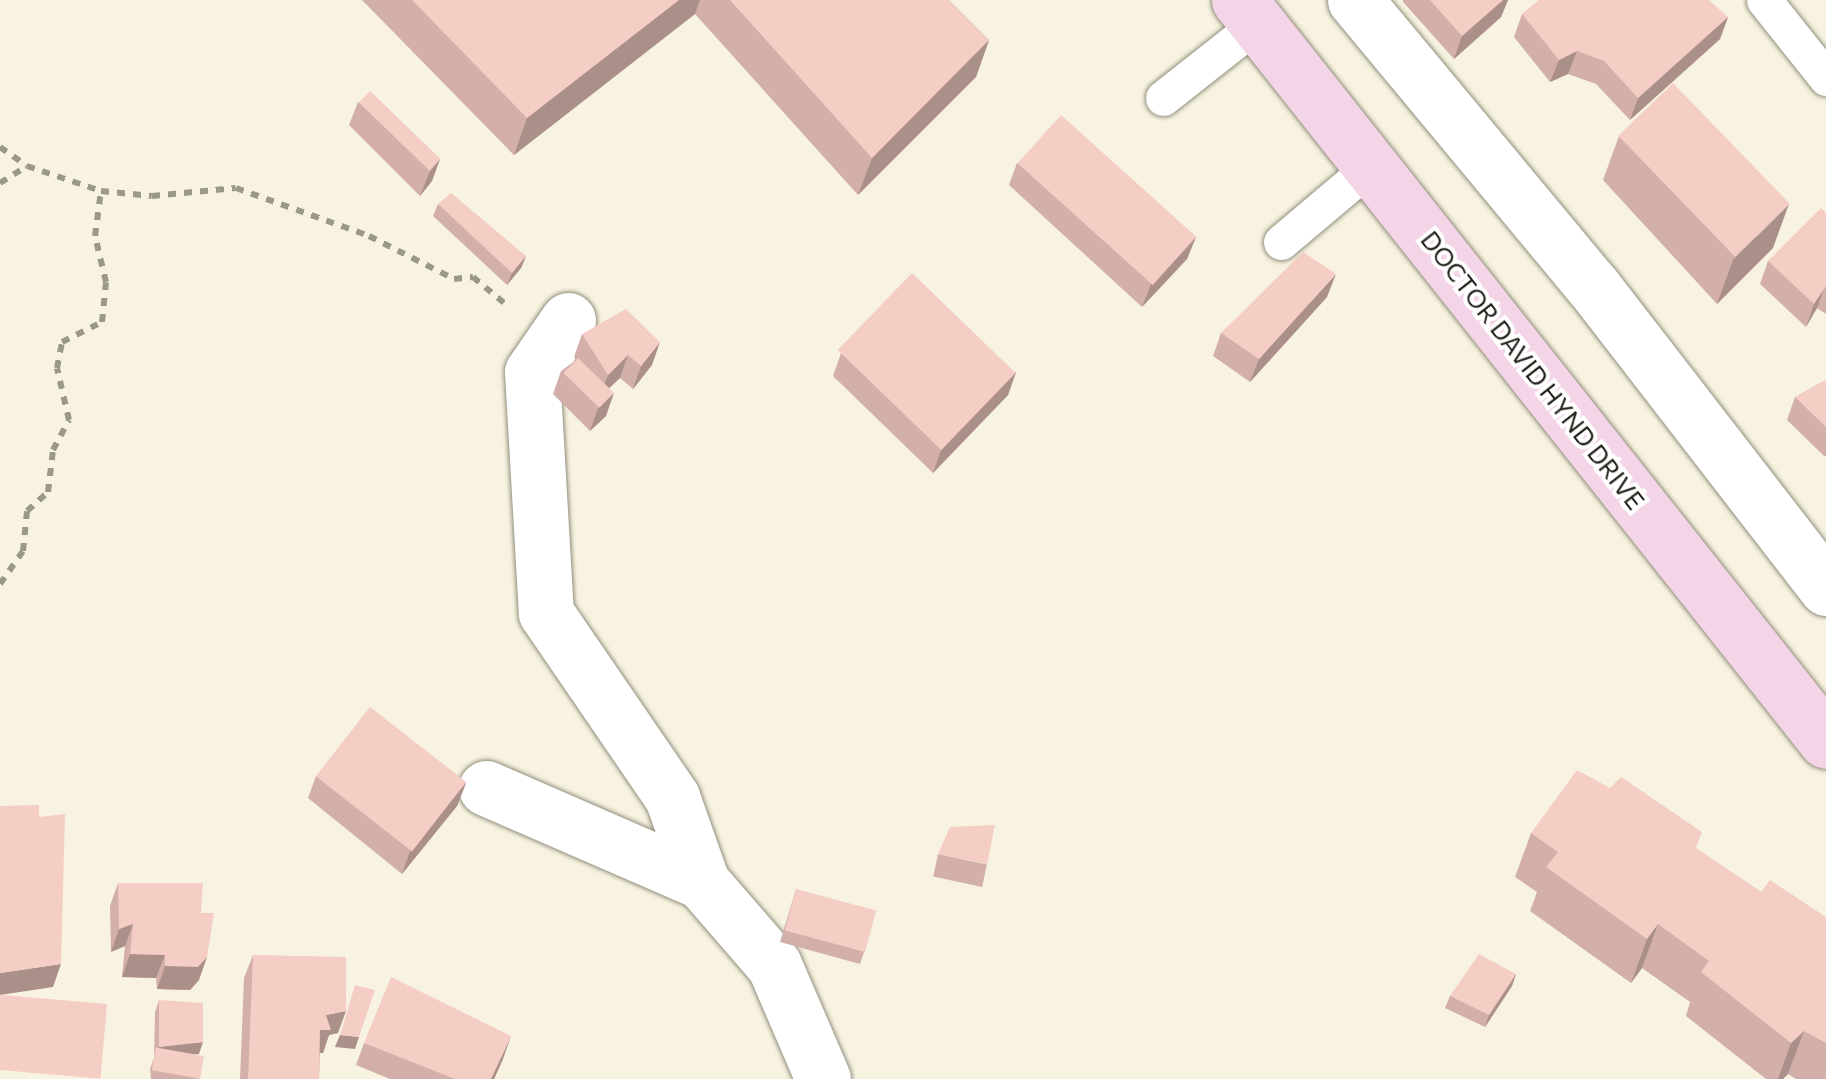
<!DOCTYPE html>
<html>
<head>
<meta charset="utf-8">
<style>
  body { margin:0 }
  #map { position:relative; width:1826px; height:1079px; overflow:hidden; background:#f7f3e0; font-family:Commissioner,sans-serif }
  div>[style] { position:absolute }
  .path>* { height:6px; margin-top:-3px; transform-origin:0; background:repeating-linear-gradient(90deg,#9b988a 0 8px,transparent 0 16px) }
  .roads { filter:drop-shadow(0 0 2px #928e7d) drop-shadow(0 0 2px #928e7d) }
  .service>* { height:35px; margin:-17.5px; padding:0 17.5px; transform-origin:17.5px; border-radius:17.5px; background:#fff }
  .minor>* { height:55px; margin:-27.5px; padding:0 27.5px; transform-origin:27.5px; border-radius:27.5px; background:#fff }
  .secondary>* { height:55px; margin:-27.5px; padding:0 27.5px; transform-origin:27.5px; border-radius:27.5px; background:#f3d5e7 }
  .wall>* { inset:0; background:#d2b0a9; transform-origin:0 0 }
  .shaded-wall>* { inset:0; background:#ab9089 }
  .building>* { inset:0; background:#f4cdc4; transform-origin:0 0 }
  span { translate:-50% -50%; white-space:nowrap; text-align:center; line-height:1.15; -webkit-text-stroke:8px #fff; paint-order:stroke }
  .street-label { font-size:25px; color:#1f1e17 }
</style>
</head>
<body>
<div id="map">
  <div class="path">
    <i style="left:0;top:147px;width:33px;rotate:35deg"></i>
    <i style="left:27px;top:166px;width:78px;rotate:18.7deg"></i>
    <i style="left:101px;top:191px;width:51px;rotate:5.6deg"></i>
    <i style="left:152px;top:196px;width:84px;rotate:-5.4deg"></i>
    <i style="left:236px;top:188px;width:141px;rotate:19.8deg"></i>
    <i style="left:369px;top:236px;width:95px;rotate:26.8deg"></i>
    <i style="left:454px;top:279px;width:19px;rotate:-6deg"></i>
    <i style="left:473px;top:277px;width:47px;rotate:39.8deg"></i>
    <i style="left:0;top:183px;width:32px;rotate:-32deg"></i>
    <i style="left:0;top:584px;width:40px;rotate:-55.1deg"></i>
    <i style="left:23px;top:551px;width:40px;rotate:-84.3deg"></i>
    <i style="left:27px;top:511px;width:28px;rotate:-42deg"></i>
    <i style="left:48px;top:492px;width:42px;rotate:-83.2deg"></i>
    <i style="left:53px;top:450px;width:34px;rotate:-62deg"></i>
    <i style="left:69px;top:420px;width:53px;rotate:-103deg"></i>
    <i style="left:57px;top:368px;width:26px;rotate:-79deg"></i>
    <i style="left:62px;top:342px;width:45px;rotate:-26.6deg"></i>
    <i style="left:102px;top:322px;width:40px;rotate:-84.3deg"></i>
    <i style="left:106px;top:282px;width:47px;rotate:-103.4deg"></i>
    <i style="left:95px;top:236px;width:45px;rotate:-82.4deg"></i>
  </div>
  <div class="roads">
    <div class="service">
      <i style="left:1764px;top:0;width:100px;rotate:51.5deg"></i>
      <i style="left:1163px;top:98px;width:121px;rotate:-38.3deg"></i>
      <i style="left:1281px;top:242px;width:118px;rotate:-40.2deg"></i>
    </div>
    <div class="minor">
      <i style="left:1355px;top:0;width:371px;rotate:50.3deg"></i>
      <i style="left:1592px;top:285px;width:383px;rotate:52.3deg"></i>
      <i style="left:568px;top:320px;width:63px;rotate:124.7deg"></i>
      <i style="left:532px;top:372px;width:241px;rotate:86.7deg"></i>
      <i style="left:546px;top:613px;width:223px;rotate:55.6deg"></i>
      <i style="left:672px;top:797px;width:90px;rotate:70.6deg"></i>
      <i style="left:702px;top:882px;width:110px;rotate:49.1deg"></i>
      <i style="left:774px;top:965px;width:124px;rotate:66.7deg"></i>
      <i style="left:486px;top:788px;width:236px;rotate:23.5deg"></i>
    </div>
    <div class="secondary">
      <i style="left:1239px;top:0;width:945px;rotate:51.61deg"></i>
    </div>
  </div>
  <div class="wall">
    <i style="clip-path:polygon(362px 0,949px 0,989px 40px,976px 77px,858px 195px,695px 14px,514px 155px)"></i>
    <i style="clip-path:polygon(1403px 0,1508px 0,1501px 17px,1454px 59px,1403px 2px)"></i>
    <i style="clip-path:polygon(1522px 14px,1728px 17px,1720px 39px,1630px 120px,1596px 84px,1568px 74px,1550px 82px,1514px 37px)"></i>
    <i style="clip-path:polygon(358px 102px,440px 159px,432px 181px,420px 196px,349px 125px)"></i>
    <i style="clip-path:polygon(1619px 136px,1773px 248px,1717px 304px,1603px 180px)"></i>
    <i style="clip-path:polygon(1017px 163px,1196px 237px,1187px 259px,1142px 307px,1009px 185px)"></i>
    <i style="clip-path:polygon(438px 204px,526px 256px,521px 268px,507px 285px,433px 216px)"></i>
    <i style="clip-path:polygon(1826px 213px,1826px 314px,1817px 308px,1806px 327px,1760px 284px,1768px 261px)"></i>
    <i style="clip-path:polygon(1327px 297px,1250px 382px,1213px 356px,1221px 333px)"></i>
    <i style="clip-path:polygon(582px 334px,652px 365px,633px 389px,620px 378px,609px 388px,606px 416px,590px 431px,553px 394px,561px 371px,576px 360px,574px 357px)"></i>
    <i style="clip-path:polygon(841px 353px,1016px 372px,1008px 395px,933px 473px,833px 376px)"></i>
    <i style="clip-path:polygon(1826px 380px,1826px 456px,1824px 456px,1787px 420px,1795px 397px)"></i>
    <i style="clip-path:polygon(316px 776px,466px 783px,457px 806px,402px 874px,308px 798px)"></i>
    <i style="clip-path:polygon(1531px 833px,1696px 849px,1761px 892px,1826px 917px,1826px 1079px,1796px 1079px,1788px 1074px,1783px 1079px,1766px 1079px,1686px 1016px,1690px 1002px,1642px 968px,1631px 983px,1530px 911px,1537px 892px,1515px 877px)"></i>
    <i style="left:938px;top:854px;width:50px;height:23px;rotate:12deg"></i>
    <i style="clip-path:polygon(118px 883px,199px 980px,190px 990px,157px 989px,156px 978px,122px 977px,125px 946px,111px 952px,110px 906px)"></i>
    <i style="clip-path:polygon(796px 889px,864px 952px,860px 964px,780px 942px)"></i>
    <i style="clip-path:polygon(253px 955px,338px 1033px,329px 1035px,323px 1053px,320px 1053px,319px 1079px,240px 1079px,244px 978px)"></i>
    <i style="clip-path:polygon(1516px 974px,1512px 986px,1485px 1027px,1445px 1008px,1450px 996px)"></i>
    <i style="clip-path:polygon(159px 1000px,199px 1054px,172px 1057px,200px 1079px,151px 1079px,150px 1069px,154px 1058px,155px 1012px)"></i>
    <i style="clip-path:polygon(364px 1043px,503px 1059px,494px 1079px,390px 1079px,356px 1065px)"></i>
  </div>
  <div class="shaded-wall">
    <i style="clip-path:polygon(679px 0,700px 0,695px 14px,514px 155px,527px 118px)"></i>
    <i style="clip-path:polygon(1503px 0,1508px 0,1501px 17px,1454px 59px,1462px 36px)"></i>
    <i style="clip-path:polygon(1728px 17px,1720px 39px,1630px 120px,1638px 98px)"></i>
    <i style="clip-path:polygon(989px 40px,976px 77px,858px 195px,872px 158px)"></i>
    <i style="clip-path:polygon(1577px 51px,1568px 74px,1550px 82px,1559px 60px)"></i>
    <i style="clip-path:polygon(440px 159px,432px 181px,420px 196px,429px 173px)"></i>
    <i style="clip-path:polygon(1789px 204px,1773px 248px,1717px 304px,1733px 260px)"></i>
    <i style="clip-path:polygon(1196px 237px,1187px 259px,1142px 307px,1151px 284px)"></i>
    <i style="clip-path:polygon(526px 256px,521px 268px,507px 285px,512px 273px)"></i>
    <i style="clip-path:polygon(1336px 274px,1327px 297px,1250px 382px,1259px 359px)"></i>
    <i style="clip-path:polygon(1825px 286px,1817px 308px,1806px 327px,1814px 304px)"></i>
    <i style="clip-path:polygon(660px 342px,652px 365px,633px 389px,641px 366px)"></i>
    <i style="clip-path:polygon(628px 355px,620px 378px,600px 397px,608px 375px)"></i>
    <i style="clip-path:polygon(1016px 372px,1008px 395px,933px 473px,941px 450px)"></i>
    <i style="clip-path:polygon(614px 393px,606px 416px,590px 431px,598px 408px)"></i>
    <i style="clip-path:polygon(466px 783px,457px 806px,402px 874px,410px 851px)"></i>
    <i style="clip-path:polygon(133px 924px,125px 946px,111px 952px,119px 929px)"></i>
    <i style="clip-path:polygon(1658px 924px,1642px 968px,1631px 983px,1647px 939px)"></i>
    <i style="clip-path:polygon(130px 954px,165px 955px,156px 978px,122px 977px)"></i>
    <i style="clip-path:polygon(207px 957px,199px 980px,190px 990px,157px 989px,165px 966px)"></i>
    <i style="clip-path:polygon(61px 964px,53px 987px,0 995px,0 973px)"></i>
    <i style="clip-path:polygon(1516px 974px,1512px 986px,1485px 1027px,1489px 1015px)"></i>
    <i style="clip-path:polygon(346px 1011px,338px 1033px,329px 1035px,323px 1053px,312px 1053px,326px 1015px)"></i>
    <i style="clip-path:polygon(1804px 1031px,1788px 1074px,1783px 1079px,1778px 1079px,1791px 1043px)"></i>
    <i style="clip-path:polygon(340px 1035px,359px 1037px,355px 1049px,335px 1047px)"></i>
    <i style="clip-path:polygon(511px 1036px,503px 1059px,494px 1079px,491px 1079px)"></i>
    <i style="clip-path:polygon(203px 1042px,199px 1054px,154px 1059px,159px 1047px)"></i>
  </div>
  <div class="building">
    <i style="clip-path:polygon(412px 0,679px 0,527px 118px)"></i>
    <i style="clip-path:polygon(730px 0,949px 0,989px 40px,872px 158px)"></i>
    <i style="clip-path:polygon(1430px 0,1503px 0,1462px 36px)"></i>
    <i style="clip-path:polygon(1539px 0,1709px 0,1728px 17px,1638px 98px,1604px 61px,1577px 51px,1559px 60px,1522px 14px)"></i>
    <i style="left:1673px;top:83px;width:168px;height:76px;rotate:46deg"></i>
    <i style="left:370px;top:91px;width:98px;height:16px;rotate:44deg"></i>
    <i style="left:1061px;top:115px;width:182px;height:65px;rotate:42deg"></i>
    <i style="clip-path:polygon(451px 193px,526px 256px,512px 273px,438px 204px)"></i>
    <i style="clip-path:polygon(1821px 208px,1826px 213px,1826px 286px,1814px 304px,1768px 261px)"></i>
    <i style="clip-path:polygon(1303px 252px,1336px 274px,1259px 359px,1221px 333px)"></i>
    <i style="left:912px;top:273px;width:144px;height:107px;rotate:44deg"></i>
    <i style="clip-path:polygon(626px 309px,660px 342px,641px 366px,628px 355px,608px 375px,582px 334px)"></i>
    <i style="left:578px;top:358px;width:50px;height:21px;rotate:44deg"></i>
    <i style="clip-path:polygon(1826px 380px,1826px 427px,1795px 397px)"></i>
    <i style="left:370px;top:707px;width:122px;height:88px;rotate:38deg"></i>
    <i style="clip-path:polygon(1577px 770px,1610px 788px,1621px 777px,1702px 832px,1696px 848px,1761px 892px,1770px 880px,1826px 917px,1826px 1043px,1804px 1031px,1791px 1043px,1701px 972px,1709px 961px,1658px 924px,1647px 939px,1546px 867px,1558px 852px,1531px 833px)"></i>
    <i style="clip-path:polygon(39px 805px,39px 817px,65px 814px,61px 964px,0 973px,0 806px)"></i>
    <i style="clip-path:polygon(995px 825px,987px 864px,938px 854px,950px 827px)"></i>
    <i style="clip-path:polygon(118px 883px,203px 883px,201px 913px,214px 913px,207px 957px,198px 967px,165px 966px,165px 955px,130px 954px,133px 924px,119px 929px)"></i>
    <i style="left:796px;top:889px;width:83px;height:43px;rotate:15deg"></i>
    <i style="clip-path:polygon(1479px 954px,1516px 974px,1489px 1015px,1450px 996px)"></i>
    <i style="clip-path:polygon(253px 955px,346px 957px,346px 1011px,326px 1015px,331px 1030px,320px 1030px,319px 1079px,248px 1079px)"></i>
    <i style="clip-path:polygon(391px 977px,511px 1036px,491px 1079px,455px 1079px,364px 1043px)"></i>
    <i style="clip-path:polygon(355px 985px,375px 990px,359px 1037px,340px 1035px)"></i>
    <i style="clip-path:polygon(159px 1000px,203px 1003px,203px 1042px,159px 1047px)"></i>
    <i style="left:107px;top:1004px;width:75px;height:107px;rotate:95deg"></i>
    <i style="left:204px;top:1056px;width:23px;height:49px;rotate:100deg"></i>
  </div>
  <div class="street-label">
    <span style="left:1533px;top:370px;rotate:52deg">DOCTOR DAVID HYND DRIVE</span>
  </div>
</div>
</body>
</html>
